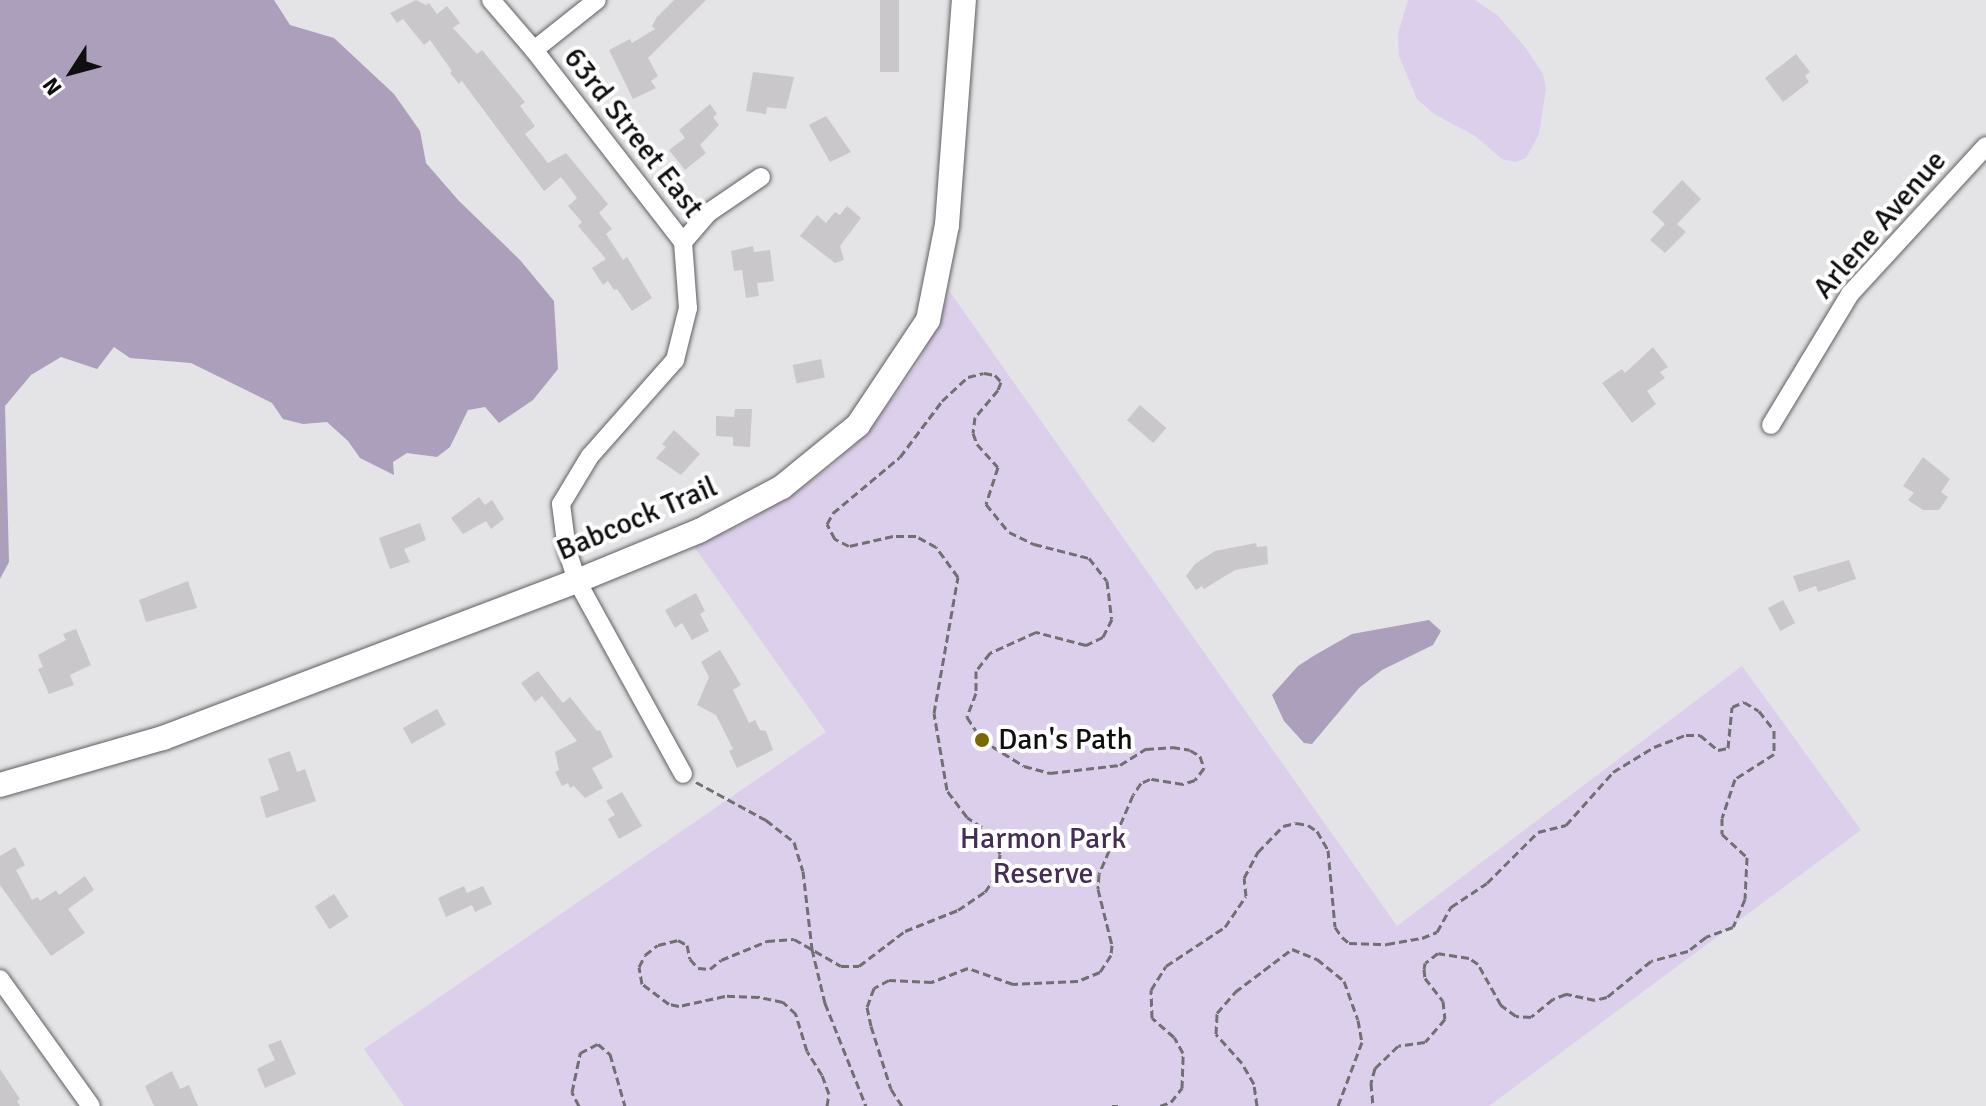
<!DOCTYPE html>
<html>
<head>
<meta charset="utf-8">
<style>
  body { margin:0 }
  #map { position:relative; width:1986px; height:1106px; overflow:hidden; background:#e4e3e6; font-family:Signika,sans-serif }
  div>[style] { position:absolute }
  .green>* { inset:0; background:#dccfeb }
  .water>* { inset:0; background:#ac9fbb }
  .building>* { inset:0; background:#c9c7ca; transform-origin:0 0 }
  .path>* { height:3px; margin-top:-1.5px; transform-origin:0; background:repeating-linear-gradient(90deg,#707072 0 8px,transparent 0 12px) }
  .roads { filter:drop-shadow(0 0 2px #605f62) drop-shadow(0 0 2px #605f62) }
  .minor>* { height:18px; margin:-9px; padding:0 9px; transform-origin:9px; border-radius:9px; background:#fff }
  .tertiary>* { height:24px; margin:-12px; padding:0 12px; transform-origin:12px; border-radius:12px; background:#fff }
  .dots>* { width:22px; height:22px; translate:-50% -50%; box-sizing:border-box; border:4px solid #fff; border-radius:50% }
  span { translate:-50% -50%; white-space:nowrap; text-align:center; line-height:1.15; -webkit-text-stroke:8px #fff; paint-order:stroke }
  .street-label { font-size:30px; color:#0f0f10 }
  .poi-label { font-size:30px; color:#0f0f10 }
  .left { translate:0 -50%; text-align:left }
  .park-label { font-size:30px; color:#442e56 }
  .north { position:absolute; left:32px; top:32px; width:80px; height:80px; -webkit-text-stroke:6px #fff; paint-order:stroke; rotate:234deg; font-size:22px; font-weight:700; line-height:32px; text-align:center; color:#0f0f10 }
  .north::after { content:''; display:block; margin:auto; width:28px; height:36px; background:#0f0f10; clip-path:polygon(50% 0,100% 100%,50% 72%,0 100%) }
</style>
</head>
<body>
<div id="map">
  <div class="green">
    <i style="clip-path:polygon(1408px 0,1475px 0,1497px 15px,1525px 47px,1543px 74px,1546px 89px,1539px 134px,1526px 158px,1515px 162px,1502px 159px,1475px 136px,1434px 114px,1417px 99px,1399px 56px,1398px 34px)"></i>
    <i style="clip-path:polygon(950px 292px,1397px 926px,1742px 666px,1861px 830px,1489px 1106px,404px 1106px,364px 1049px,826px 732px,693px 545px,737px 527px,790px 496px,833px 465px,868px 432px,918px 364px)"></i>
  </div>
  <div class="water">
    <i style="clip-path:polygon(0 0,274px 0,290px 25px,334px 38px,394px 94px,420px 131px,426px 163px,459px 201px,520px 260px,554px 301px,558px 369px,533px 400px,499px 423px,485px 407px,468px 410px,450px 447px,437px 457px,407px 453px,393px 462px,394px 475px,360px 458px,348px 441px,327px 422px,303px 424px,283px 419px,272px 403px,191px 363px,130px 358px,114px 347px,97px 369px,61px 357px,31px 375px,5px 406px,9px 562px,0 579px)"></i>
    <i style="clip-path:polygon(1429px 620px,1441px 631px,1433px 645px,1382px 670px,1359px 688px,1312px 744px,1304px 743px,1284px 721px,1272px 695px,1298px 666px,1315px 655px,1352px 634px)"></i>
  </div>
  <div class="building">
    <i style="clip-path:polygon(416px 0,426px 5px,429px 3px,437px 14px,447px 6px,460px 23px,453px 28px,477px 54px,482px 50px,525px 102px,520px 106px,535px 126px,525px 134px,548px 163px,566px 153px,608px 204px,599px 213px,612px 229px,606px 234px,623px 260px,627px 257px,652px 298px,632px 311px,617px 289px,614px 290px,608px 281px,603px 285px,592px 268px,606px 259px,578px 226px,582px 222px,568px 206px,577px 198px,561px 177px,544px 191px,462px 81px,459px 84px,450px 73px,452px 71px,430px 40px,424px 45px,403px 19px,397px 23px,390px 13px)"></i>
    <i style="clip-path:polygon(674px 0,706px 0,648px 58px,658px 76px,651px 81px,656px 88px,633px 99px,609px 50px,630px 39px,632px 43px,655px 29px,652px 26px,657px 17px)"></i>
    <i style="left:880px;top:0;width:19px;height:72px"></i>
    <i style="clip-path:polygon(1796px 54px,1810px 72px,1805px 76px,1809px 82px,1783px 102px,1765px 78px)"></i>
    <i style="clip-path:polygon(753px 72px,794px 77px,786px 109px,767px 107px,766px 114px,746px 111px)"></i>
    <i style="clip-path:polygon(710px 104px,717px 114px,713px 117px,719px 125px,700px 145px,706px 153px,685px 170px,669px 150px,685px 138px,679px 130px)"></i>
    <i style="clip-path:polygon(826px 116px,851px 152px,830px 162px,809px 125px)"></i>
    <i style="clip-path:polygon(1682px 180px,1701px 199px,1677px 224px,1686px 232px,1665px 253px,1650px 240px,1665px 224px,1652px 212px)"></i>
    <i style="clip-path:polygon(847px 206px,861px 218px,840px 246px,844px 260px,835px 263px,800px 236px,817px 215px,826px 223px,835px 212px,840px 215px)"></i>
    <i style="clip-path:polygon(753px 246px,754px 252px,770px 250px,774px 281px,757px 283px,759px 296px,746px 298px,742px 270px,734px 271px,731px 251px)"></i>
    <i style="clip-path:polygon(1653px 347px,1668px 367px,1660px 372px,1665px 378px,1647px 391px,1656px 404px,1632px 423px,1602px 383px,1622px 369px,1625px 373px)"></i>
    <i style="left:821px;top:359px;width:19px;height:29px;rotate:78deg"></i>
    <i style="left:1140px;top:405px;width:35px;height:20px;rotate:41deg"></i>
    <i style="clip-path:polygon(735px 409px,752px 409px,750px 447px,733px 446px,733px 437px,716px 436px,716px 416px,734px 417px)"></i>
    <i style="clip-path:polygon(674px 430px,700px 454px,681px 475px,656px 458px,666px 447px,662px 444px)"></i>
    <i style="clip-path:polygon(1923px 457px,1950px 479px,1941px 492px,1948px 497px,1939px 510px,1923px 510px,1908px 500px,1914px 493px,1903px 486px)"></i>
    <i style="clip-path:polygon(479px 497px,485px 505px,492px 500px,504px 519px,491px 529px,486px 521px,463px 534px,451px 518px)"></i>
    <i style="clip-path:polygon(420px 523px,426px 540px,404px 549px,410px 562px,390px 569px,379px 538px)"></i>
    <i style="clip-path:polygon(1256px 543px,1257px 547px,1267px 546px,1268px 564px,1235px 570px,1204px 589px,1202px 586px,1196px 590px,1186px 576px,1195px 564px,1215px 551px)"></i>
    <i style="clip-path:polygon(1849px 560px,1856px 579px,1818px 592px,1816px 586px,1799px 592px,1793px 576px)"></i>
    <i style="clip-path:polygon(188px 581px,197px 608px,146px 622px,139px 600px)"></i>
    <i style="clip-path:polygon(696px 593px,705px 611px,700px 614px,709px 631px,692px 640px,682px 623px,675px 628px,665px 610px)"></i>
    <i style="left:1783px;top:600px;width:26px;height:17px;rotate:62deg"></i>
    <i style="clip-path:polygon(76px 629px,91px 665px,70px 675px,74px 685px,49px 694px,38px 669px,43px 667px,38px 655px,66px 640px,63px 634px)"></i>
    <i style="clip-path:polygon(720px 650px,741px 685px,733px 690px,749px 723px,755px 720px,760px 730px,766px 731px,773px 750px,737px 768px,729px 751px,733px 749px,716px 715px,697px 705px,709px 677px,701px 662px)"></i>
    <i style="clip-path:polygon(538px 671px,558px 697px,563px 703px,570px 697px,597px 731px,600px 730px,613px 757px,592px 768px,603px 788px,585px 798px,574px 786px,570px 788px,568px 783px,562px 786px,555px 772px,559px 770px,555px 752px,577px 741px,542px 696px,535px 702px,521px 683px)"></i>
    <i style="left:437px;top:709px;width:18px;height:39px;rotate:61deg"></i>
    <i style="clip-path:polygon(290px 751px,297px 772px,305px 769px,316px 801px,266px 818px,260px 797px,279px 790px,268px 759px)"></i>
    <i style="clip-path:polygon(622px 792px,642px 826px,619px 839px,608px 819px,615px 815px,606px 801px)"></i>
    <i style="clip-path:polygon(15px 847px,25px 865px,16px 870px,32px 900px,38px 897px,40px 901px,56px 890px,59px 895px,85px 876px,94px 890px,68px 909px,85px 933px,51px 956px,0 885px,0 856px)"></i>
    <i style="clip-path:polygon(464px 886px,467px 893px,483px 886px,492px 904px,475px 912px,472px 905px,446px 917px,438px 898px)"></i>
    <i style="left:334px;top:894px;width:27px;height:23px;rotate:57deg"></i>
    <i style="clip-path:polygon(281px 1040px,296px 1074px,265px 1088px,257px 1069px,275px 1060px,268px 1045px)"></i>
    <i style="clip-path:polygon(0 1069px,20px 1099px,17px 1101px,20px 1106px,0 1106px)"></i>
    <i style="clip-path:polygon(172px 1071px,180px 1089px,189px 1085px,198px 1106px,154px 1106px,145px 1086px)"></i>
  </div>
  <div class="path">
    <i style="left:696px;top:782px;width:80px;rotate:28.5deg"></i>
    <i style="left:766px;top:820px;width:36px;rotate:38deg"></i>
    <i style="left:794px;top:842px;width:30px;rotate:73deg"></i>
    <i style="left:803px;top:871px;width:79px;rotate:83.4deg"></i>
    <i style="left:812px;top:949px;width:56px;rotate:76.5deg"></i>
    <i style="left:825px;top:1003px;width:111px;rotate:68.3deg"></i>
    <i style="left:579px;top:1106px;width:16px;rotate:-117deg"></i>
    <i style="left:572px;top:1092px;width:40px;rotate:-78deg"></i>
    <i style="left:580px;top:1053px;width:20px;rotate:-27deg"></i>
    <i style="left:598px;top:1044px;width:16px;rotate:40deg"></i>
    <i style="left:610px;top:1054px;width:54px;rotate:73.9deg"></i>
    <i style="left:827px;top:1106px;width:12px;rotate:-81deg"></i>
    <i style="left:829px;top:1094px;width:20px;rotate:-110deg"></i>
    <i style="left:822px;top:1075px;width:28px;rotate:-122deg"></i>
    <i style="left:807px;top:1051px;width:39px;rotate:-107deg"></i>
    <i style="left:796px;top:1014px;width:18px;rotate:-137deg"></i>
    <i style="left:783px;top:1002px;width:25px;rotate:-168deg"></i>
    <i style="left:759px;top:997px;width:34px;rotate:-178deg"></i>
    <i style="left:725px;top:996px;width:47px;rotate:167.7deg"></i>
    <i style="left:679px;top:1006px;width:10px;rotate:-169deg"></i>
    <i style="left:669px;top:1004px;width:34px;rotate:-143deg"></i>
    <i style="left:642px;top:984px;width:17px;rotate:-100deg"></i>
    <i style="left:639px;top:967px;width:13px;rotate:-63deg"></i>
    <i style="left:645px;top:955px;width:16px;rotate:-38deg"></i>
    <i style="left:658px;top:945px;width:21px;rotate:-14deg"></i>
    <i style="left:678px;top:940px;width:10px;rotate:29deg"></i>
    <i style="left:687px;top:945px;width:14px;rotate:78deg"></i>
    <i style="left:690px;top:959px;width:12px;rotate:48deg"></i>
    <i style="left:698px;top:968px;width:12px;rotate:5deg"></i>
    <i style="left:710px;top:969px;width:14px;rotate:-39deg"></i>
    <i style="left:721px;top:960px;width:50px;rotate:-22.4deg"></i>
    <i style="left:767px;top:941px;width:27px;rotate:-4deg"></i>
    <i style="left:794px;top:939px;width:54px;rotate:29.9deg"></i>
    <i style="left:841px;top:966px;width:18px"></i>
    <i style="left:859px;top:966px;width:58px;rotate:-37.3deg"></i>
    <i style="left:905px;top:931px;width:57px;rotate:-21.6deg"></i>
    <i style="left:958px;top:910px;width:32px;rotate:-34deg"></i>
    <i style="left:985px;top:892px;width:22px;rotate:-56deg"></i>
    <i style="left:997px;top:874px;width:20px;rotate:-81deg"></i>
    <i style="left:1000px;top:854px;width:22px;rotate:-112deg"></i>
    <i style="left:992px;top:834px;width:30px;rotate:-146deg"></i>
    <i style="left:967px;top:817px;width:34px;rotate:-127deg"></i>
    <i style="left:947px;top:790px;width:78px;rotate:-99.6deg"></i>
    <i style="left:934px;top:713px;width:138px;rotate:-80deg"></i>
    <i style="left:958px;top:577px;width:37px;rotate:-126deg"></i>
    <i style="left:936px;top:547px;width:23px;rotate:-151deg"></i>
    <i style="left:916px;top:536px;width:23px;rotate:180deg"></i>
    <i style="left:893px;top:536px;width:45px;rotate:167.2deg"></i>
    <i style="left:849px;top:546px;width:16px;rotate:-153deg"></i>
    <i style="left:835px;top:539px;width:17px;rotate:-118deg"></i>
    <i style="left:827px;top:524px;width:13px;rotate:-61deg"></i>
    <i style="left:833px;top:513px;width:87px;rotate:-39.9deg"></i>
    <i style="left:900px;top:457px;width:70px;rotate:-53.1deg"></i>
    <i style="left:942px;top:401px;width:35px;rotate:-43deg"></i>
    <i style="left:968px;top:377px;width:16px;rotate:-14deg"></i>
    <i style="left:984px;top:373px;width:11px;rotate:10deg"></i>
    <i style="left:995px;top:375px;width:9px;rotate:49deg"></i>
    <i style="left:1001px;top:382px;width:9px;rotate:111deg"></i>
    <i style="left:998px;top:390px;width:35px;rotate:130deg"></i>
    <i style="left:975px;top:417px;width:16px;rotate:97deg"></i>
    <i style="left:973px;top:433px;width:12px;rotate:70deg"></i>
    <i style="left:977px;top:444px;width:31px;rotate:48deg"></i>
    <i style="left:998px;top:467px;width:39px;rotate:108deg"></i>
    <i style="left:986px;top:504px;width:36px;rotate:51deg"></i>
    <i style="left:1009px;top:532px;width:28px;rotate:26deg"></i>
    <i style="left:1034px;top:544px;width:57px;rotate:14.3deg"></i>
    <i style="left:1089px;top:558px;width:29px;rotate:52deg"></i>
    <i style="left:1107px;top:581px;width:38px;rotate:83deg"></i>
    <i style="left:1112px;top:619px;width:20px;rotate:117deg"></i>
    <i style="left:1103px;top:637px;width:19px;rotate:155deg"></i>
    <i style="left:1086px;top:645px;width:52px;rotate:-165.4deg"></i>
    <i style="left:1036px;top:632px;width:51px;rotate:155.5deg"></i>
    <i style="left:990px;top:653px;width:23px;rotate:128deg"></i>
    <i style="left:976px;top:671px;width:22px;rotate:90deg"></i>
    <i style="left:976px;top:693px;width:26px;rotate:111deg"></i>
    <i style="left:967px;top:717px;width:27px;rotate:57deg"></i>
    <i style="left:982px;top:740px;width:49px;rotate:31.8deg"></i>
    <i style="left:1024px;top:766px;width:27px;rotate:15deg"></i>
    <i style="left:1050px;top:773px;width:70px;rotate:-6.5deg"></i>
    <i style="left:1120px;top:765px;width:31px;rotate:-32deg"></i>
    <i style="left:1146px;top:749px;width:26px;rotate:-4deg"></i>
    <i style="left:1172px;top:747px;width:18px;rotate:9deg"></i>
    <i style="left:1190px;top:750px;width:12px;rotate:31deg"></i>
    <i style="left:1200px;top:756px;width:13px;rotate:72deg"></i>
    <i style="left:1204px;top:768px;width:15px;rotate:127deg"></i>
    <i style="left:1195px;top:780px;width:13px;rotate:162deg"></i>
    <i style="left:1183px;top:784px;width:33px;rotate:-171deg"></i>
    <i style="left:1150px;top:779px;width:10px;rotate:156deg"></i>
    <i style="left:1141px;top:783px;width:14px;rotate:124deg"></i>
    <i style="left:1133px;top:795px;width:86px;rotate:113.3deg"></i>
    <i style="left:1099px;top:874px;width:15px;rotate:94deg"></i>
    <i style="left:1098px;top:889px;width:58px;rotate:76deg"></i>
    <i style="left:1112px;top:945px;width:10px;rotate:96deg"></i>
    <i style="left:1111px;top:955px;width:20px;rotate:123deg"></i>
    <i style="left:1100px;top:972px;width:24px;rotate:158deg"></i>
    <i style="left:1078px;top:981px;width:65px;rotate:177.4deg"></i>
    <i style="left:1013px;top:984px;width:48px;rotate:-160.4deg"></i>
    <i style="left:968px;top:968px;width:39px;rotate:159deg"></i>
    <i style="left:932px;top:982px;width:43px;rotate:-177.3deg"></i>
    <i style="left:889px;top:980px;width:17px;rotate:152deg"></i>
    <i style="left:874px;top:988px;width:20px;rotate:110deg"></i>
    <i style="left:867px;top:1007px;width:19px;rotate:78deg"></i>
    <i style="left:871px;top:1026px;width:66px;rotate:72.4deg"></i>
    <i style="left:891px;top:1089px;width:20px;rotate:57deg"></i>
    <i style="left:1112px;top:1106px;width:6px"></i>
    <i style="left:1160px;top:1106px;width:12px;rotate:-20deg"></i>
    <i style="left:1171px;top:1102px;width:18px;rotate:-52deg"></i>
    <i style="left:1182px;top:1088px;width:35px;rotate:-88deg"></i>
    <i style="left:1183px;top:1053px;width:18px;rotate:-119deg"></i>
    <i style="left:1174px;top:1037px;width:29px;rotate:-139deg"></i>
    <i style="left:1152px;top:1018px;width:28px;rotate:-92deg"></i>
    <i style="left:1151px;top:990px;width:28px;rotate:-58deg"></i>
    <i style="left:1166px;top:966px;width:71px;rotate:-33.5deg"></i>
    <i style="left:1225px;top:927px;width:37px;rotate:-56deg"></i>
    <i style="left:1246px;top:896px;width:18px;rotate:-96deg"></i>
    <i style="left:1244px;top:878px;width:30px;rotate:-62deg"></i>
    <i style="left:1258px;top:852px;width:36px;rotate:-46deg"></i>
    <i style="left:1283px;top:826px;width:13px;rotate:-13deg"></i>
    <i style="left:1296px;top:823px;width:12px;rotate:9deg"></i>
    <i style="left:1308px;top:825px;width:11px;rotate:34deg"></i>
    <i style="left:1317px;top:831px;width:22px;rotate:60deg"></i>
    <i style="left:1328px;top:850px;width:77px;rotate:84.8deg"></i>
    <i style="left:1335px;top:927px;width:12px;rotate:55deg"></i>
    <i style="left:1342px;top:937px;width:9px;rotate:41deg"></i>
    <i style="left:1349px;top:943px;width:38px;rotate:2deg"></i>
    <i style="left:1387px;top:944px;width:36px;rotate:-10deg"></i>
    <i style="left:1422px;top:938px;width:16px;rotate:-22deg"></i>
    <i style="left:1437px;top:932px;width:29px;rotate:-61deg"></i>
    <i style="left:1451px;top:907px;width:43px;rotate:-33.7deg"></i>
    <i style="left:1487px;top:883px;width:72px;rotate:-45deg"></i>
    <i style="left:1538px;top:832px;width:29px;rotate:-14deg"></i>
    <i style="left:1566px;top:825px;width:71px;rotate:-48.4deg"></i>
    <i style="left:1613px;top:772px;width:48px;rotate:-31.4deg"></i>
    <i style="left:1654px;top:747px;width:34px;rotate:-21deg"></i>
    <i style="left:1686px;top:735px;width:14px"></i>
    <i style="left:1700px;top:735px;width:23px;rotate:40deg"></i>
    <i style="left:1718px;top:750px;width:10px;rotate:-11deg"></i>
    <i style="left:1728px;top:748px;width:41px;rotate:-84.4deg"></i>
    <i style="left:1732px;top:707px;width:13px;rotate:-23deg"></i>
    <i style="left:1744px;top:702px;width:17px;rotate:31deg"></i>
    <i style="left:1759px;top:711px;width:24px;rotate:52deg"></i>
    <i style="left:1774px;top:730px;width:24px;rotate:90deg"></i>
    <i style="left:1774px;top:754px;width:46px;rotate:147.3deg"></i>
    <i style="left:1735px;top:779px;width:41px;rotate:108.4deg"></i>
    <i style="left:1722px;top:818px;width:16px;rotate:90deg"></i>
    <i style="left:1722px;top:834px;width:34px;rotate:43deg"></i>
    <i style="left:1747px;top:857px;width:42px;rotate:92.7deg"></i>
    <i style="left:1745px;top:899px;width:30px;rotate:113deg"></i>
    <i style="left:1733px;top:927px;width:29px;rotate:160deg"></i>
    <i style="left:1706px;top:937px;width:23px;rotate:142deg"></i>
    <i style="left:1688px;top:951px;width:38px;rotate:165deg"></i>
    <i style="left:1651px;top:961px;width:57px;rotate:140.7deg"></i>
    <i style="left:1607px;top:997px;width:12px;rotate:166deg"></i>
    <i style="left:1595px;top:1000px;width:30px;rotate:-168deg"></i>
    <i style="left:1566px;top:994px;width:14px;rotate:159deg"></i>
    <i style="left:1553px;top:999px;width:28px;rotate:141deg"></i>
    <i style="left:1531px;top:1017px;width:15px;rotate:-176deg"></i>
    <i style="left:1516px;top:1016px;width:19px;rotate:-144deg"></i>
    <i style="left:1501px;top:1005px;width:47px;rotate:-119.3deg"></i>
    <i style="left:1478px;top:964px;width:11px;rotate:-146deg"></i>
    <i style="left:1469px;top:958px;width:31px;rotate:-171deg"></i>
    <i style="left:1438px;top:953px;width:16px;rotate:142deg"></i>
    <i style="left:1425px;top:963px;width:6px;rotate:99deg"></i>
    <i style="left:1424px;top:969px;width:9px;rotate:84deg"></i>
    <i style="left:1425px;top:978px;width:29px;rotate:52deg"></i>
    <i style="left:1443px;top:1001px;width:18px;rotate:84deg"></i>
    <i style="left:1445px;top:1019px;width:30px;rotate:131deg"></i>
    <i style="left:1425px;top:1042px;width:27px;rotate:172deg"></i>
    <i style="left:1398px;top:1046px;width:32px;rotate:136deg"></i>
    <i style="left:1375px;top:1068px;width:16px;rotate:105deg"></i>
    <i style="left:1371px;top:1083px;width:23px;rotate:85deg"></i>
    <i style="left:1257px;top:1106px;width:22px;rotate:-98deg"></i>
    <i style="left:1254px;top:1084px;width:24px;rotate:-120deg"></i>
    <i style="left:1242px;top:1063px;width:39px;rotate:-132deg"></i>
    <i style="left:1216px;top:1034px;width:21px;rotate:-87deg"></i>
    <i style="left:1217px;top:1013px;width:28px;rotate:-49deg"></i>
    <i style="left:1235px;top:992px;width:71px;rotate:-37deg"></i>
    <i style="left:1292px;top:949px;width:27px;rotate:22deg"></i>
    <i style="left:1317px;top:959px;width:35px;rotate:39deg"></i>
    <i style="left:1344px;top:981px;width:41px;rotate:70.3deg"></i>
    <i style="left:1358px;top:1020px;width:22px;rotate:80deg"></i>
    <i style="left:1362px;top:1042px;width:68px;rotate:110.6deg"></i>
  </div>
  <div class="roads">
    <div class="minor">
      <i style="left:491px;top:0;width:66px;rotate:49.3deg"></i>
      <i style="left:534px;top:50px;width:243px;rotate:52.2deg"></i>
      <i style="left:683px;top:242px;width:66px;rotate:85.7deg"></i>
      <i style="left:688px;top:308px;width:54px;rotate:104deg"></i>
      <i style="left:675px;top:360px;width:128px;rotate:131.5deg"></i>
      <i style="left:590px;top:456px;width:56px;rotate:121.1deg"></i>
      <i style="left:561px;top:504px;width:46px;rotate:82.6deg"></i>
      <i style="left:567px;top:550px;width:33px;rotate:72deg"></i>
      <i style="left:577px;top:581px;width:220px;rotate:61.2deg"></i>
      <i style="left:534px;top:50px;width:80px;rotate:-38.4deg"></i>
      <i style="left:683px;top:242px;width:38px;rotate:-49deg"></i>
      <i style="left:708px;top:213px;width:64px;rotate:-34.2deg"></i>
      <i style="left:1771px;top:425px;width:153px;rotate:-58.9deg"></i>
      <i style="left:1850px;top:294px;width:201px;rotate:-47.4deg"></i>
      <i style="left:0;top:979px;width:156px;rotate:54.4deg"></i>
    </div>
    <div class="tertiary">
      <i style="left:0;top:785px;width:170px;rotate:-16.1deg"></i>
      <i style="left:163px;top:738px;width:443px;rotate:-20.8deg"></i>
      <i style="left:577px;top:581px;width:132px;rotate:-22.3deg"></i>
      <i style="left:699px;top:531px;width:94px;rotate:-27.9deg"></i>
      <i style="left:782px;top:487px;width:98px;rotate:-39.2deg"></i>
      <i style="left:858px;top:425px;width:126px;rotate:-56.3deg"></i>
      <i style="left:928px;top:320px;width:97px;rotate:-78.7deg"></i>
      <i style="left:947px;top:225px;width:226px;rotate:-85.7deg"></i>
    </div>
  </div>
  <div class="dots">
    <i style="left:982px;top:740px;background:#7b6900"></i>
  </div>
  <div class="street-label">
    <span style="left:633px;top:133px;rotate:52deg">63rd Street East</span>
    <span style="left:1880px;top:225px;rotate:-49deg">Arlene Avenue</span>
    <span style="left:637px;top:519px;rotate:-23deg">Babcock Trail</span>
  </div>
  <div class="poi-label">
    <span class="left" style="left:998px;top:740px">Dan's Path</span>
  </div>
  <div class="park-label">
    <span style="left:1043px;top:856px">Harmon Park<br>Reserve</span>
  </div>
  <div class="north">N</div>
</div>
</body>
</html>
